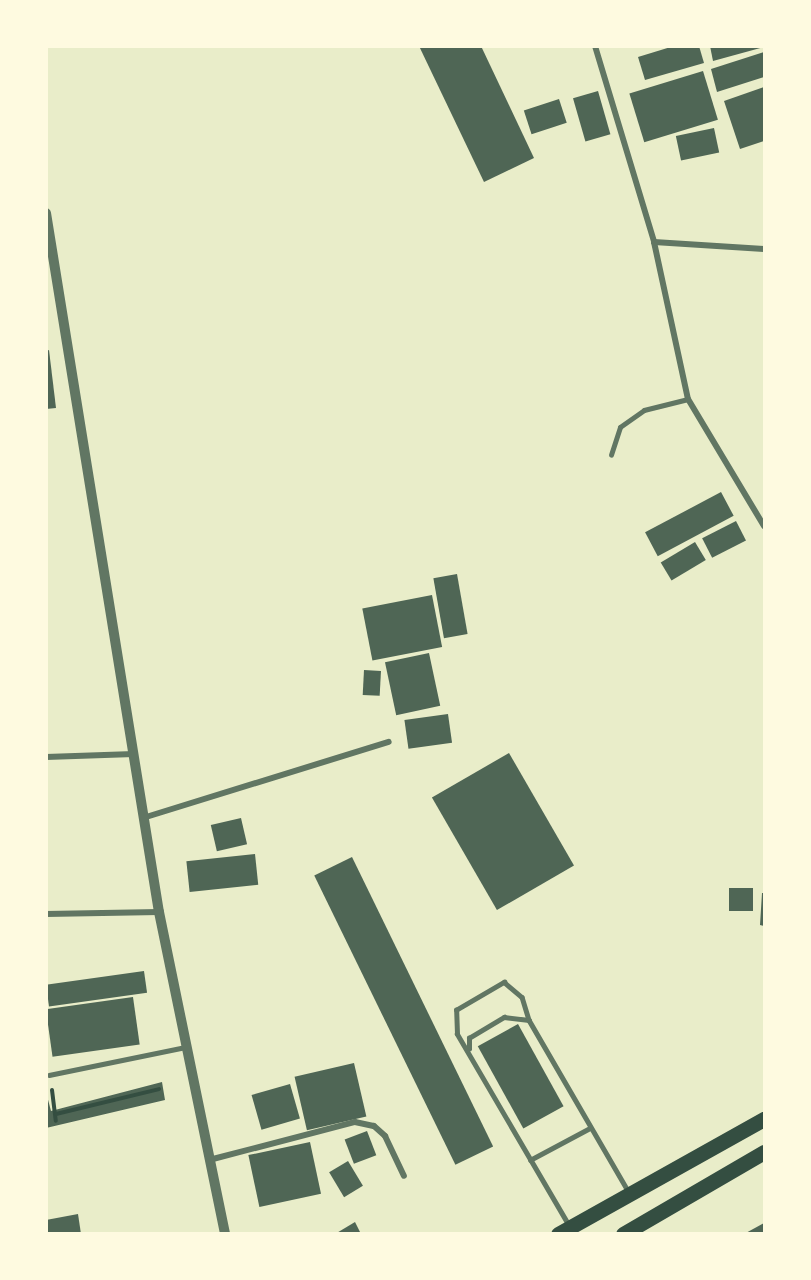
<!DOCTYPE html>
<html>
<head>
<meta charset="utf-8">
<style>
  body { margin:0 }
  #map { position:relative; width:811px; height:1280px; overflow:hidden; background:#e9edc9; font-family:"Archivo Narrow",sans-serif }
  div>[style] { position:absolute }
  .building>* { inset:0; background:#4f6655; transform-origin:0 0 }
  .path>* { height:4px; margin:-2px; padding:0 2px; transform-origin:2px; border-radius:2px; background:#344e41 }
  .service>* { height:4.5px; margin:-2.25px; padding:0 2.25px; transform-origin:2.25px; border-radius:2.25px; background:#617663 }
  .minor>* { height:6px; margin:-3px; padding:0 3px; transform-origin:3px; border-radius:3px; background:#617663 }
  .tertiary>* { height:10px; margin:-5px; padding:0 5px; transform-origin:5px; border-radius:5px; background:#617663 }
  .primary>* { height:15px; margin:-7.5px; padding:0 7.5px; transform-origin:7.5px; border-radius:7.5px; background:#344e41 }
  span { translate:-50% -50%; white-space:nowrap; text-align:center; line-height:1.15; -webkit-text-stroke:4.5px #fefae0; paint-order:stroke }
  .frame { position:absolute; inset:0; border:48px solid #fefae0; pointer-events:none }
</style>
</head>
<body>
<div id="map">
  <div class="building">
    <i style="clip-path:polygon(419px 46px,481px 46px,534px 158px,484px 182px)"></i>
    <i style="clip-path:polygon(674px 46px,699px 46px,704px 63px,645px 80px,638px 57px)"></i>
    <i style="clip-path:polygon(710px 46px,764px 46px,764px 47px,713px 61px)"></i>
    <i style="clip-path:polygon(764px 52px,764px 77px,717px 92px,711px 69px)"></i>
    <i style="left:703px;top:71px;width:51px;height:77px;rotate:73deg"></i>
    <i style="clip-path:polygon(764px 87px,764px 141px,740px 149px,724px 101px)"></i>
    <i style="left:598px;top:91px;width:45px;height:26px;rotate:74deg"></i>
    <i style="left:559px;top:99px;width:25px;height:37px;rotate:72deg"></i>
    <i style="left:714px;top:128px;width:25px;height:39px;rotate:78deg"></i>
    <i style="clip-path:polygon(49px 350px,56px 408px,46px 409px,46px 351px)"></i>
    <i style="left:721px;top:492px;width:27px;height:86px;rotate:62deg"></i>
    <i style="left:736px;top:521px;width:22px;height:38px;rotate:63deg"></i>
    <i style="left:695px;top:542px;width:21px;height:40px;rotate:59deg"></i>
    <i style="left:457px;top:574px;width:61px;height:24px;rotate:80deg"></i>
    <i style="left:432px;top:595px;width:53px;height:71px;rotate:79deg"></i>
    <i style="left:429px;top:653px;width:54px;height:45px;rotate:78deg"></i>
    <i style="left:364px;top:670px;width:17px;height:25px;rotate:3deg"></i>
    <i style="left:448px;top:714px;width:29px;height:44px;rotate:82deg"></i>
    <i style="left:509px;top:753px;width:130px;height:89px;rotate:60deg"></i>
    <i style="left:241px;top:818px;width:27px;height:31px;rotate:77deg"></i>
    <i style="left:255px;top:854px;width:31px;height:69px;rotate:84deg"></i>
    <i style="left:352px;top:857px;width:322px;height:42px;rotate:64deg"></i>
    <i style="left:729px;top:888px;width:24px;height:23px"></i>
    <i style="clip-path:polygon(762px 893px,764px 893px,764px 926px,760px 925px)"></i>
    <i style="left:144px;top:971px;width:22px;height:99px;rotate:82deg"></i>
    <i style="left:133px;top:997px;width:48px;height:88px;rotate:82deg"></i>
    <i style="left:518px;top:1024px;width:94px;height:46px;rotate:61deg"></i>
    <i style="left:354px;top:1063px;width:55px;height:61px;rotate:77deg"></i>
    <i style="clip-path:polygon(162px 1082px,165px 1100px,46px 1128px,46px 1092px,51px 1111px)"></i>
    <i style="left:290px;top:1084px;width:36px;height:40px;rotate:74deg"></i>
    <i style="left:367px;top:1131px;width:26px;height:24px;rotate:69deg"></i>
    <i style="left:310px;top:1142px;width:53px;height:63px;rotate:78deg"></i>
    <i style="left:348px;top:1161px;width:29px;height:22px;rotate:59deg"></i>
    <i style="clip-path:polygon(78px 1214px,81px 1234px,46px 1234px,46px 1220px)"></i>
    <i style="clip-path:polygon(355px 1222px,361px 1234px,335px 1234px)"></i>
    <i style="clip-path:polygon(764px 1223px,764px 1234px,744px 1234px)"></i>
  </div>
  <div class="path">
    <i style="left:52px;top:1090px;width:31px;rotate:83deg"></i>
    <i style="left:56px;top:1114px;width:106px;rotate:-13.6deg"></i>
  </div>
  <div class="service">
    <i style="left:611px;top:455px;width:29px;rotate:-72deg"></i>
    <i style="left:620px;top:427px;width:29px;rotate:-35deg"></i>
    <i style="left:644px;top:410px;width:45px;rotate:-14deg"></i>
    <i style="left:469px;top:1049px;width:11px;rotate:-90deg"></i>
    <i style="left:469px;top:1038px;width:41px;rotate:-31deg"></i>
    <i style="left:504px;top:1017px;width:25px;rotate:7deg"></i>
    <i style="left:49px;top:1075px;width:139px;rotate:-11.6deg"></i>
    <i style="left:530px;top:1160px;width:68px;rotate:-28.1deg"></i>
    <i style="left:569px;top:1226px;width:222px;rotate:-120.3deg"></i>
    <i style="left:457px;top:1034px;width:24px;rotate:-92deg"></i>
    <i style="left:456px;top:1010px;width:56px;rotate:-30.3deg"></i>
    <i style="left:504px;top:982px;width:23px;rotate:40deg"></i>
    <i style="left:522px;top:997px;width:24px;rotate:73deg"></i>
    <i style="left:529px;top:1020px;width:198px;rotate:59.9deg"></i>
  </div>
  <div class="minor">
    <i style="left:595px;top:46px;width:205px;rotate:73.2deg"></i>
    <i style="left:654px;top:242px;width:161px;rotate:77.8deg"></i>
    <i style="left:688px;top:399px;width:148px;rotate:59.1deg"></i>
    <i style="left:654px;top:242px;width:110px;rotate:3.6deg"></i>
    <i style="left:46px;top:757px;width:88px;rotate:-2deg"></i>
    <i style="left:146px;top:817px;width:254px;rotate:-17.2deg"></i>
    <i style="left:46px;top:914px;width:113px;rotate:-1deg"></i>
    <i style="left:209px;top:1160px;width:151px;rotate:-14.6deg"></i>
    <i style="left:355px;top:1122px;width:19px;rotate:12deg"></i>
    <i style="left:374px;top:1126px;width:15px;rotate:42deg"></i>
    <i style="left:385px;top:1136px;width:44px;rotate:64.6deg"></i>
  </div>
  <div class="tertiary">
    <i style="left:46px;top:213px;width:708px;rotate:80.82deg"></i>
    <i style="left:159px;top:912px;width:329px;rotate:78.4deg"></i>
  </div>
  <div class="primary">
    <i style="left:558px;top:1234px;width:236px;rotate:-29.2deg"></i>
    <i style="left:623px;top:1234px;width:163px;rotate:-30.2deg"></i>
  </div>
  <div class="frame"></div>
</div>
</body>
</html>
